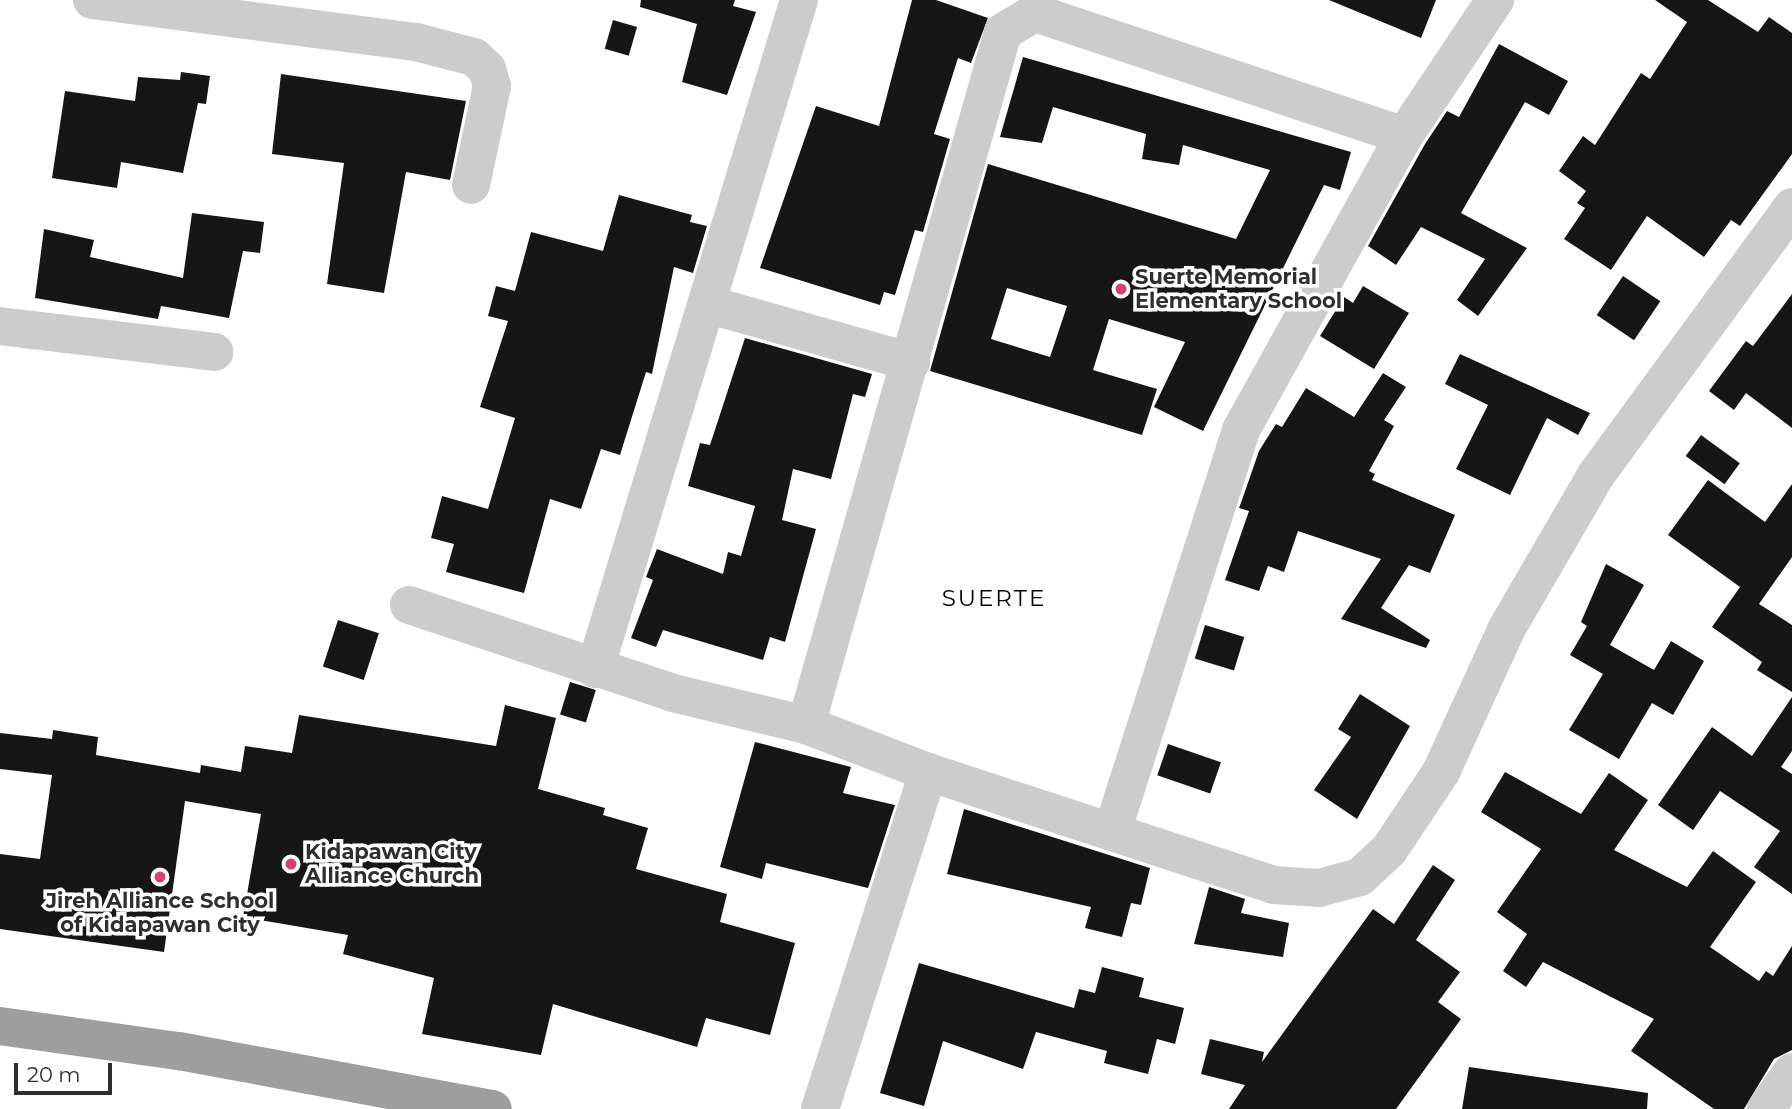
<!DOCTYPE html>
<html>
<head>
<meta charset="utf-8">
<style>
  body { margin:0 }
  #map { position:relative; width:1792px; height:1109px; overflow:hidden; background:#fff; font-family:Montserrat,sans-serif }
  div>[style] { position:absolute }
  .building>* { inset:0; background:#161616; transform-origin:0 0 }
  .minor>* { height:38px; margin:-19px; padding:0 19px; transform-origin:19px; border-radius:19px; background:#ccc }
  .trunk>* { height:38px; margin:-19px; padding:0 19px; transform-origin:19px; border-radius:19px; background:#9e9e9e }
  .dots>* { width:19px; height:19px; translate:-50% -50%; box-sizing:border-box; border:4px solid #fff; border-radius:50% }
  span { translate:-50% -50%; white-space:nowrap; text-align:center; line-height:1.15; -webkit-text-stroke:7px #fff; paint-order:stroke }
  .poi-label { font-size:21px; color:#2f2f2f; font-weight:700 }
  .left { translate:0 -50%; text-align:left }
  .neighbourhood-label { font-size:23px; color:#000; letter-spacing:2px }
  .scale { position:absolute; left:14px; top:1063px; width:98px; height:32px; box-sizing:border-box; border:4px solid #2f2f2f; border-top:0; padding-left:9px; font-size:21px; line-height:24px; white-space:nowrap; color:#2f2f2f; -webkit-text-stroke:5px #fff; paint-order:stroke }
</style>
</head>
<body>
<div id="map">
  <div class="building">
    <i style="clip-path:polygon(641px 0,735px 0,733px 6px,756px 12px,727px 95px,682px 82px,697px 24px,640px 7px)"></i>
    <i style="clip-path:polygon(912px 0,936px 0,988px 18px,971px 63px,958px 58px,934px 134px,950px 139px,923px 232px,915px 230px,895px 295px,884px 292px,880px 305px,760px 268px,816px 106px,879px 126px)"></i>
    <i style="clip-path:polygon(1329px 0,1436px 0,1421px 38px)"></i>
    <i style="clip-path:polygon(1655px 0,1708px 0,1758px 32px,1769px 17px,1792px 33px,1792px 154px,1740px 226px,1731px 220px,1704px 257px,1647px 216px,1611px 270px,1564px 239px,1585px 208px,1577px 203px,1586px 191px,1559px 171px,1583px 136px,1595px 145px,1641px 73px,1650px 79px,1687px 22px)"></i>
    <i style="left:613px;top:20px;width:25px;height:30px;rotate:16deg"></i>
    <i style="clip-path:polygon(1499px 44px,1568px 81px,1549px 115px,1525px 102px,1461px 213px,1527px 248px,1478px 316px,1457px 300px,1485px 259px,1421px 227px,1396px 265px,1368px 246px,1425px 144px,1447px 111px,1459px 117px)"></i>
    <i style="clip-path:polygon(evenodd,1023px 57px,1351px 152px,1340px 190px,1324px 185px,1203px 431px,1154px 407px,1185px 342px,1109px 319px,1093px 370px,1157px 389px,1142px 435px,930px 371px,988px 164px,1236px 239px,1270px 170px,1183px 145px,1179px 165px,1142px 159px,1146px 134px,1053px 107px,1042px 143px,1000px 137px,1023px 57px,1007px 288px,1067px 306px,1050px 357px,991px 339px,1007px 288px)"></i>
    <i style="clip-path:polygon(181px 72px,210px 76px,206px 104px,198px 103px,183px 173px,121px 162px,117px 188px,52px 178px,65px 91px,135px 101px,138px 77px,180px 80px)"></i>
    <i style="clip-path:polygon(281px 74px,466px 101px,450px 180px,406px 172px,384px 293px,327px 284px,344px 163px,272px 154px)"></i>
    <i style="clip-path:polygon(619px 195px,692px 215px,690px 222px,707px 226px,693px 273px,674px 267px,652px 374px,646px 372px,620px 455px,601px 449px,581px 509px,550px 499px,524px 593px,446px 572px,454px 544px,431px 538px,442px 496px,488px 509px,515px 418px,480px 407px,508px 321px,488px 316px,496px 286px,515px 291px,531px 232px,603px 251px)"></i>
    <i style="clip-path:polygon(192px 213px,264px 222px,260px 253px,243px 251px,229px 318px,161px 306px,158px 319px,35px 298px,44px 229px,94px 240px,90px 257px,183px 278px)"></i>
    <i style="left:1623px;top:276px;width:45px;height:47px;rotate:34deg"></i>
    <i style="clip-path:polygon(1363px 286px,1409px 313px,1374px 369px,1320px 336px,1344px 297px,1353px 303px)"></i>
    <i style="clip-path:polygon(1792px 294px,1792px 428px,1746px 393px,1734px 410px,1709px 391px,1746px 341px,1753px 346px)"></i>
    <i style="clip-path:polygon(745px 338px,872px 374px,865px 397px,853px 394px,831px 479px,793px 469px,782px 520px,816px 529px,785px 642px,770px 637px,763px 660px,663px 630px,656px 647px,631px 638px,653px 580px,646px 577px,657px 549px,723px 574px,728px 552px,741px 556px,755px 506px,688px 486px,700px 443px,710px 445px)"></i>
    <i style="clip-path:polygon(1460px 354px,1590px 413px,1578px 435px,1547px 418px,1510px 495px,1456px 469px,1488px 405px,1445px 384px)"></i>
    <i style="clip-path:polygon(1383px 373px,1406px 387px,1384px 420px,1394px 426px,1369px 471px,1375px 474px,1372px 480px,1455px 515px,1430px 573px,1409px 565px,1381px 608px,1430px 640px,1426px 648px,1341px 619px,1381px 559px,1298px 531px,1284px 572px,1268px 566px,1259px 591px,1225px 580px,1249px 511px,1239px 508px,1242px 500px,1259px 451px,1276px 424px,1282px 427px,1306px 388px,1354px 417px)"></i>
    <i style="left:1701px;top:435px;width:48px;height:26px;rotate:36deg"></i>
    <i style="clip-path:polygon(1708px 480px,1765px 522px,1792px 484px,1792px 557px,1759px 604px,1792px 625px,1792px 692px,1757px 670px,1762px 662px,1712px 627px,1740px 587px,1668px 535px)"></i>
    <i style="clip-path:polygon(1606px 564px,1644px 585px,1610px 645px,1654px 670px,1671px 641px,1704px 661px,1673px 715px,1652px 703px,1619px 759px,1569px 730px,1603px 674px,1570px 655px,1587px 626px,1581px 622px)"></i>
    <i style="left:338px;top:620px;width:43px;height:49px;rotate:18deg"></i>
    <i style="left:1205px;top:625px;width:41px;height:35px;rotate:17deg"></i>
    <i style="left:570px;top:682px;width:27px;height:34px;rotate:17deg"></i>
    <i style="clip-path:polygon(1360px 694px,1410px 726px,1357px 819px,1314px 790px,1351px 737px,1338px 729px)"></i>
    <i style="clip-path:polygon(1792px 697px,1792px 751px,1781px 767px,1792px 774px,1792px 894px,1754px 867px,1780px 831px,1720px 791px,1693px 830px,1658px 805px,1712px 727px,1752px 756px)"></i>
    <i style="clip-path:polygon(505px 705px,556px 718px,538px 789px,605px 808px,603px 815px,648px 828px,636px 869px,727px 894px,720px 922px,795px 943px,770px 1035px,706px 1018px,697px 1047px,553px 1004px,541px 1055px,422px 1034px,434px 978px,343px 954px,348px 935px,243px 917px,261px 814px,185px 801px,164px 952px,0 929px,0 854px,40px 859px,52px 775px,0 769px,0 733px,52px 739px,53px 730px,98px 737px,96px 755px,200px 773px,201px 765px,241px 772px,245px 746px,292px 753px,299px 715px,496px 746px)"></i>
    <i style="clip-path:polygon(755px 742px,851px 767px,843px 793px,895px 805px,868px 888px,766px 863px,762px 879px,720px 867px)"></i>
    <i style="left:1168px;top:744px;width:56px;height:33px;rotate:19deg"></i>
    <i style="clip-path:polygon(1505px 772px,1581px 814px,1609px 773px,1648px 800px,1614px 850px,1687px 887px,1713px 851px,1756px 882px,1710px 947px,1759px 981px,1766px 971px,1773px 976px,1792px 946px,1792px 1050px,1774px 1059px,1744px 1109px,1714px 1109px,1631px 1051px,1654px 1019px,1543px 962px,1526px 987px,1503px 971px,1527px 934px,1497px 912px,1541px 849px,1481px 812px)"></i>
    <i style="clip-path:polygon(964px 809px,1150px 868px,1141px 905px,1131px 903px,1122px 937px,1085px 928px,1091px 907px,947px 874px)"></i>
    <i style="clip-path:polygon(1433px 865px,1455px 880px,1416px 940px,1460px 972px,1438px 1002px,1461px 1019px,1396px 1109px,1229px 1109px,1245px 1085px,1201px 1074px,1210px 1039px,1264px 1052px,1262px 1062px,1373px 909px,1394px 924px)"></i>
    <i style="clip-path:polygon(1209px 887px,1245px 899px,1241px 913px,1289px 923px,1283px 957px,1194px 944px)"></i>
    <i style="clip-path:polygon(919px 963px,1074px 1008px,1079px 989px,1095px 993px,1102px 967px,1144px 978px,1139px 997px,1184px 1008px,1175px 1044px,1157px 1039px,1148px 1074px,1104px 1063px,1107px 1051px,1036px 1032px,1023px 1069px,943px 1041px,924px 1106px,880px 1093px)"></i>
    <i style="clip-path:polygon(1469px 1067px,1648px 1093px,1647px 1109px,1462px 1109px)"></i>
  </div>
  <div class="minor">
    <i style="left:92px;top:0;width:327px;rotate:7.4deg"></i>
    <i style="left:416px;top:42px;width:60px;rotate:14.5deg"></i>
    <i style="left:474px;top:57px;width:18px;rotate:43deg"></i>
    <i style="left:487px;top:69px;width:18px;rotate:74deg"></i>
    <i style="left:492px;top:86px;width:101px;rotate:102deg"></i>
    <i style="left:710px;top:305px;width:209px;rotate:15.8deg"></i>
    <i style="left:0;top:326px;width:216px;rotate:6.9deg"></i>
    <i style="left:409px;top:605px;width:278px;rotate:18.4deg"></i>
    <i style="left:673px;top:693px;width:137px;rotate:13.5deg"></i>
    <i style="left:806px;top:725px;width:131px;rotate:21.1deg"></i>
    <i style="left:928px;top:772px;width:363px;rotate:18.1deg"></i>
    <i style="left:1273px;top:885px;width:46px;rotate:3.7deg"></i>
    <i style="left:1319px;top:888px;width:42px;rotate:-15deg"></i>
    <i style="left:1360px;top:877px;width:40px;rotate:-43deg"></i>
    <i style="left:1389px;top:850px;width:94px;rotate:-56.3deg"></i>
    <i style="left:1441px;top:772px;width:158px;rotate:-65.4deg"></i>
    <i style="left:1507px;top:628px;width:177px;rotate:-59.8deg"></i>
    <i style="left:1596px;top:475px;width:332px;rotate:-53.8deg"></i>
    <i style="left:595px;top:669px;width:699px;rotate:-73.04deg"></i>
    <i style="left:806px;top:725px;width:720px;rotate:-74.13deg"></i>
    <i style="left:1003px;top:32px;width:37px;rotate:-31deg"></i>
    <i style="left:1035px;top:13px;width:389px;rotate:18.4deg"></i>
    <i style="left:1112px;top:832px;width:422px;rotate:-72.2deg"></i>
    <i style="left:1241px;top:430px;width:336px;rotate:-61deg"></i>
    <i style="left:1404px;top:136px;width:164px;rotate:-56.2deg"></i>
    <i style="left:820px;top:1109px;width:354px;rotate:-72.2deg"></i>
    <i style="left:1766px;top:1109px;width:45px;rotate:-54.9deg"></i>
  </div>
  <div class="trunk">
    <i style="left:0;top:1026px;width:181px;rotate:8deg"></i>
    <i style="left:179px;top:1051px;width:319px;rotate:10.5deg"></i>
  </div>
  <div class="dots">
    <i style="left:1121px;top:289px;background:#d5426d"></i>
    <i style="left:291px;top:864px;background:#d5426d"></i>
    <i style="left:160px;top:877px;background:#d5426d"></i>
  </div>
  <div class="poi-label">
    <span class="left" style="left:1135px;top:289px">Suerte Memorial<br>Elementary School</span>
    <span class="left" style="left:305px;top:864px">Kidapawan City<br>Alliance Church</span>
    <span style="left:160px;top:913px">Jireh Alliance School<br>of Kidapawan City</span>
  </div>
  <div class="neighbourhood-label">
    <span style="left:994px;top:598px">SUERTE</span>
  </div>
  <div class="scale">20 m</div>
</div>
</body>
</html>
